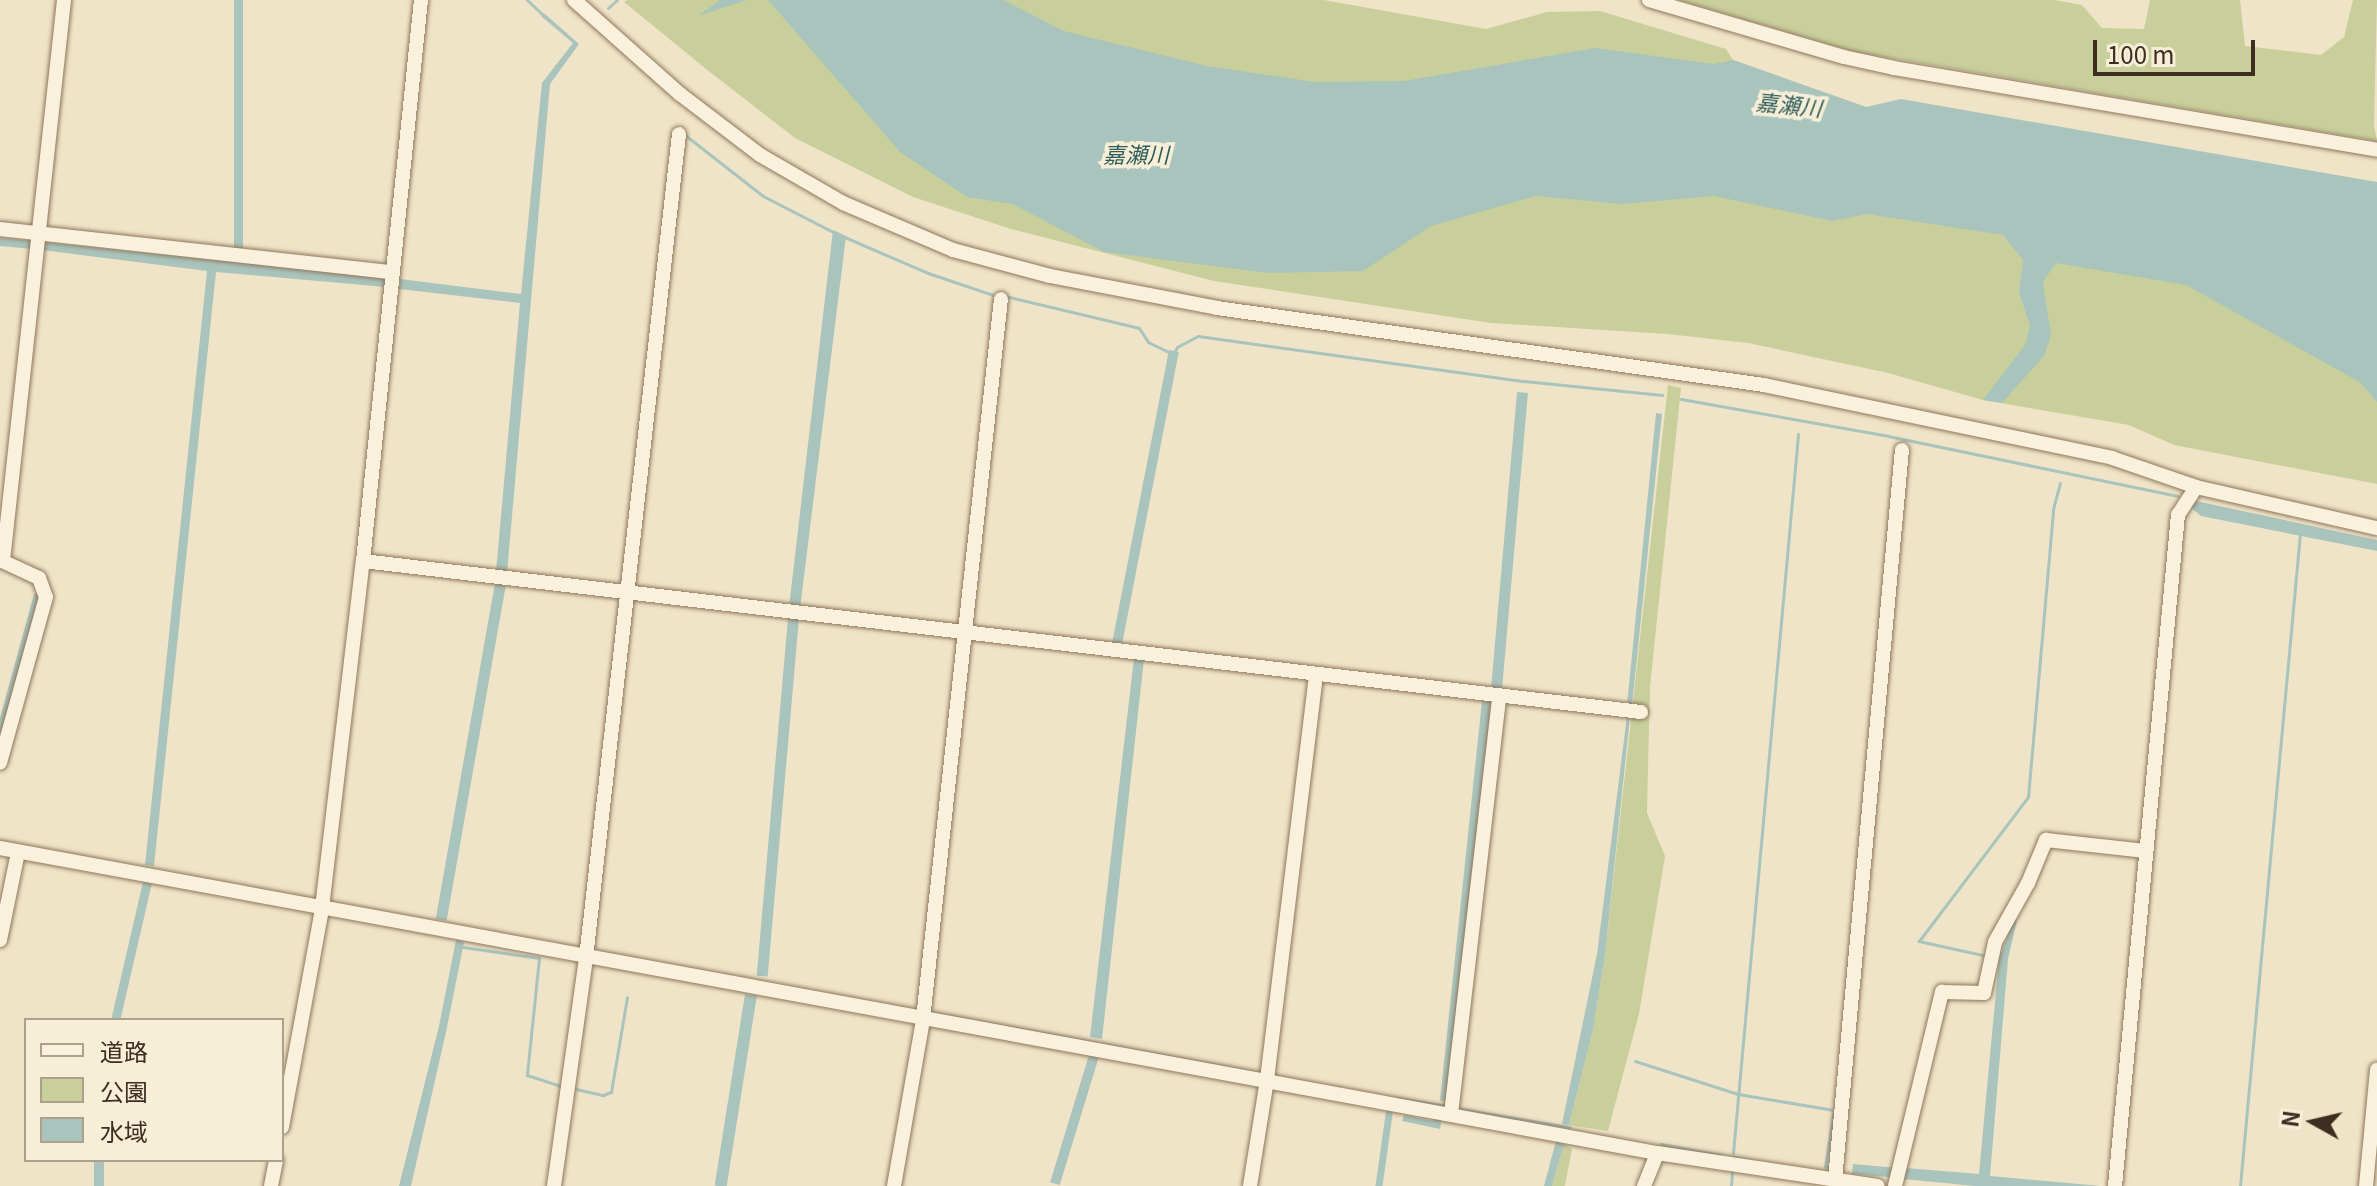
<!DOCTYPE html>
<html>
<head>
<meta charset="utf-8">
<style>
  body { margin:0 }
  #map { position:relative; width:2377px; height:1186px; overflow:hidden; background:#f0e4c8; font-family:Georgia,"Noto Sans JP",serif }
  div>[style] { position:absolute }
  .green>* { inset:0; background:#c9cf9b }
  .water>* { inset:0; background:#a9c4bc; transform-origin:0 0 }
  .stream>* { height:3px; margin:-1.5px; padding:0 1.5px; transform-origin:1.5px; border-radius:1.5px; background:#a9c4bc }
  .roads { filter:drop-shadow(0 0 2px #8d765c) drop-shadow(0 0 2px #8d765c) }
  .minor>* { height:14px; margin:-7px; padding:0 7px; transform-origin:7px; border-radius:7px; background:#faf1dc }
  span { translate:-50% -50%; white-space:nowrap; text-align:center; line-height:1.15; -webkit-text-stroke:7px #f7eed8; paint-order:stroke }
  .water-label { font-size:22px; color:#2f5d5a; font-style:italic }
  .legend { position:absolute; left:24px; top:1018px; width:260px; height:144px; box-sizing:border-box; background:#f7eed8; border:2px solid #ada18e; margin:0; padding:10px 14px; list-style:none; font-size:24px; color:#3d2e20 }
  .legend li { display:flex; align-items:center; gap:16px; height:40px }
  .legend b { width:40px; border:2px solid #ada18e }
  .north { position:absolute; left:2273px; top:1082px; width:80px; height:80px; -webkit-text-stroke:6px #f7eed8; paint-order:stroke; rotate:278deg; font-size:22px; font-weight:700; line-height:32px; text-align:center; color:#3d2e20 }
  .north::after { content:''; display:block; margin:auto; width:28px; height:36px; background:#3d2e20; clip-path:polygon(50% 0,100% 100%,50% 72%,0 100%) }
  .scale { position:absolute; left:2093px; top:40px; width:162px; height:36px; box-sizing:border-box; border:4px solid #3d2e20; border-top:0; padding-left:10px; font-size:24px; line-height:28px; white-space:nowrap; color:#3d2e20; -webkit-text-stroke:6px #f7eed8; paint-order:stroke }
</style>
</head>
<body>
<div id="map">
  <div class="green">
    <i style="clip-path:polygon(627px 0,784px 0,1630px 153px,2377px 303px,2377px 484px,2174px 445px,2129px 425px,1983px 400px,1888px 373px,1748px 343px,1667px 334px,1491px 323px,1214px 281px,1011px 229px,913px 197px,795px 138px,706px 69px,624px 2px)"></i>
    <i style="clip-path:polygon(907px 0,1324px 0,1486px 29px,1547px 12px,1600px 11px,1726px 49px,1733px 60px,1866px 107px,1377px 122px)"></i>
    <i style="clip-path:polygon(1679px 0,2055px 0,2082px 5px,2102px 28px,2144px 29px,2150px 0,2240px 0,2245px 46px,2321px 55px,2344px 37px,2353px 0,2377px 0,2374px 125px,2377px 141px,1855px 52px)"></i>
    <i style="clip-path:polygon(1668px 385px,1681px 388px,1650px 687px,1647px 813px,1665px 856px,1639px 1014px,1608px 1131px,1569px 1125px,1593px 1030px,1605px 955px)"></i>
    <i style="clip-path:polygon(1564px 1144px,1572px 1149px,1565px 1186px,1552px 1186px)"></i>
  </div>
  <div class="water">
    <i style="left:234px;top:0;width:9px;height:249px"></i>
    <i style="clip-path:polygon(720px 0,747px 0,698px 16px)"></i>
    <i style="clip-path:polygon(768px 0,1003px 0,1064px 31px,1207px 66px,1315px 82px,1404px 81px,1595px 48px,1714px 64px,1733px 60px,1866px 107px,1901px 99px,2377px 182px,2377px 402px,2361px 383px,2186px 285px,2056px 263px,2043px 282px,2051px 335px,2044px 356px,2002px 403px,1983px 400px,2025px 345px,2030px 326px,2019px 292px,2023px 260px,2003px 235px,1867px 214px,1832px 221px,1714px 196px,1622px 204px,1536px 196px,1431px 226px,1363px 271px,1268px 273px,1104px 252px,1012px 204px,967px 197px,900px 152px)"></i>
    <i style="clip-path:polygon(545px 14px,579px 44px,550px 84px,507px 573px,496px 572px,520px 303px,399px 289px,400px 279px,521px 294px,542px 83px,573px 43px,541px 16px)"></i>
    <i style="clip-path:polygon(833px 230px,846px 236px,800px 609px,789px 607px)"></i>
    <i style="left:0;top:238px;width:34px;height:8px;rotate:5deg"></i>
    <i style="clip-path:polygon(43px 242px,386px 278px,385px 287px,216px 272px,154px 866px,145px 865px,207px 271px,42px 250px)"></i>
    <i style="left:1169px;top:350px;width:10px;height:301px;rotate:11deg"></i>
    <i style="left:1517px;top:392px;width:11px;height:300px;rotate:5deg"></i>
    <i style="clip-path:polygon(1656px 413px,1662px 414px,1632px 706px,1627px 705px)"></i>
    <i style="clip-path:polygon(2196px 501px,2377px 540px,2377px 551px,2201px 516px,2190px 507px)"></i>
    <i style="left:495px;top:583px;width:11px;height:341px;rotate:10deg"></i>
    <i style="clip-path:polygon(39px 593px,42px 601px,0 740px,0 718px,34px 594px)"></i>
    <i style="left:788px;top:618px;width:11px;height:359px;rotate:5deg"></i>
    <i style="clip-path:polygon(1134px 658px,1144px 659px,1102px 1039px,1090px 1037px)"></i>
    <i style="left:1482px;top:701px;width:10px;height:402px;rotate:6deg"></i>
    <i style="clip-path:polygon(1627px 716px,1630px 717px,1605px 955px,1593px 1030px,1569px 1125px,1562px 1124px,1597px 954px)"></i>
    <i style="left:143px;top:882px;width:9px;height:140px;rotate:13deg"></i>
    <i style="clip-path:polygon(2014px 918px,2017px 920px,2008px 959px,1990px 1176px,2101px 1186px,1975px 1186px,1903px 1179px,1906px 1168px,1979px 1174px,1999px 959px)"></i>
    <i style="clip-path:polygon(456px 940px,464px 942px,446px 1032px,411px 1186px,399px 1186px,439px 1026px)"></i>
    <i style="left:745px;top:994px;width:12px;height:194px;rotate:9deg"></i>
    <i style="left:1089px;top:1055px;width:10px;height:133px;rotate:17deg"></i>
    <i style="left:1386px;top:1111px;width:7px;height:76px;rotate:8deg"></i>
    <i style="clip-path:polygon(1404px 1115px,1433px 1121px,1434px 1117px,1442px 1118px,1440px 1129px,1402px 1121px)"></i>
    <i style="clip-path:polygon(1556px 1141px,1564px 1144px,1552px 1186px,1544px 1186px)"></i>
    <i style="left:94px;top:1160px;width:10px;height:26px"></i>
    <i style="left:1853px;top:1164px;width:42px;height:10px;rotate:5deg"></i>
  </div>
  <div class="stream">
    <i style="left:527px;top:0;width:22px;rotate:43deg"></i>
    <i style="left:608px;top:8px;width:12px;rotate:-42deg"></i>
    <i style="left:685px;top:135px;width:99px;rotate:38deg"></i>
    <i style="left:763px;top:196px;width:81px;rotate:27.2deg"></i>
    <i style="left:842px;top:236px;width:94px;rotate:23.3deg"></i>
    <i style="left:928px;top:273px;width:69px;rotate:18.7deg"></i>
    <i style="left:1005px;top:296px;width:138px;rotate:13.4deg"></i>
    <i style="left:1139px;top:328px;width:17px;rotate:57deg"></i>
    <i style="left:1148px;top:342px;width:28px;rotate:26deg"></i>
    <i style="left:1173px;top:354px;width:8px;rotate:-60deg"></i>
    <i style="left:1177px;top:347px;width:24px;rotate:-28deg"></i>
    <i style="left:1198px;top:336px;width:329px;rotate:7.9deg"></i>
    <i style="left:1524px;top:381px;width:139px;rotate:5.8deg"></i>
    <i style="left:1681px;top:399px;width:210px;rotate:10.1deg"></i>
    <i style="left:1888px;top:436px;width:296px;rotate:11.7deg"></i>
    <i style="left:463px;top:947px;width:77px;rotate:8.2deg"></i>
    <i style="left:539px;top:958px;width:118px;rotate:95.9deg"></i>
    <i style="left:527px;top:1075px;width:39px;rotate:18deg"></i>
    <i style="left:1987px;top:956px;width:70px;rotate:-167.6deg"></i>
    <i style="left:1919px;top:941px;width:181px;rotate:-52.9deg"></i>
    <i style="left:2028px;top:797px;width:289px;rotate:-85deg"></i>
    <i style="left:2053px;top:509px;width:27px;rotate:-75deg"></i>
    <i style="left:928px;top:1012px;width:332px;rotate:10.4deg"></i>
    <i style="left:1635px;top:1061px;width:108px;rotate:17.8deg"></i>
    <i style="left:1738px;top:1094px;width:97px;rotate:9.5deg"></i>
    <i style="left:1834px;top:1110px;width:57px;rotate:99.1deg"></i>
    <i style="left:1825px;top:1166px;width:6px;rotate:9deg"></i>
    <i style="left:576px;top:1089px;width:28px;rotate:13deg"></i>
    <i style="left:603px;top:1095px;width:9px;rotate:-21deg"></i>
    <i style="left:611px;top:1092px;width:96px;rotate:-80.4deg"></i>
    <i style="left:1398px;top:1098px;width:49px;rotate:9.5deg"></i>
    <i style="left:1460px;top:1109px;width:111px;rotate:9.3deg"></i>
    <i style="left:1661px;top:1144px;width:61px;rotate:10.4deg"></i>
    <i style="left:1733px;top:1153px;width:722px;rotate:-84.83deg"></i>
    <i style="left:1733px;top:1157px;width:16px;rotate:11deg"></i>
    <i style="left:1731px;top:1186px;width:15px;rotate:-86deg"></i>
    <i style="left:2240px;top:1186px;width:656px;rotate:-84.75deg"></i>
  </div>
  <div class="roads">
    <div class="minor">
      <i style="left:574px;top:0;width:142px;rotate:41.6deg"></i>
      <i style="left:680px;top:94px;width:101px;rotate:37.3deg"></i>
      <i style="left:760px;top:155px;width:96px;rotate:30deg"></i>
      <i style="left:843px;top:203px;width:120px;rotate:23.1deg"></i>
      <i style="left:953px;top:250px;width:100px;rotate:15deg"></i>
      <i style="left:1050px;top:276px;width:170px;rotate:10.8deg"></i>
      <i style="left:1217px;top:308px;width:552px;rotate:8.01deg"></i>
      <i style="left:1764px;top:385px;width:356px;rotate:11.8deg"></i>
      <i style="left:2112px;top:458px;width:89px;rotate:19deg"></i>
      <i style="left:2196px;top:487px;width:186px;rotate:12.8deg"></i>
      <i style="left:1649px;top:0;width:203px;rotate:16.3deg"></i>
      <i style="left:1844px;top:57px;width:51px;rotate:12.4deg"></i>
      <i style="left:1894px;top:68px;width:490px;rotate:9.6deg"></i>
      <i style="left:0;top:229px;width:394px;rotate:6.3deg"></i>
      <i style="left:0;top:560px;width:43px;rotate:24.8deg"></i>
      <i style="left:39px;top:578px;width:20px;rotate:70deg"></i>
      <i style="left:46px;top:597px;width:172px;rotate:105.5deg"></i>
      <i style="left:3px;top:561px;width:564px;rotate:-83.79deg"></i>
      <i style="left:363px;top:561px;width:1287px;rotate:6.74deg"></i>
      <i style="left:0;top:848px;width:1685px;rotate:10.43deg"></i>
      <i style="left:1657px;top:1153px;width:223px;rotate:8.5deg"></i>
      <i style="left:0;top:940px;width:90px;rotate:-78.4deg"></i>
      <i style="left:1451px;top:1114px;width:421px;rotate:-83.4deg"></i>
      <i style="left:282px;top:1127px;width:223px;rotate:-79.6deg"></i>
      <i style="left:322px;top:908px;width:349px;rotate:-83.3deg"></i>
      <i style="left:363px;top:561px;width:564px;rotate:-84.1deg"></i>
      <i style="left:1835px;top:1180px;width:733px;rotate:-84.76deg"></i>
      <i style="left:271px;top:1186px;width:26px;rotate:-79deg"></i>
      <i style="left:554px;top:1186px;width:230px;rotate:-82deg"></i>
      <i style="left:586px;top:958px;width:829px;rotate:-83.56deg"></i>
      <i style="left:894px;top:1186px;width:169px;rotate:-80.1deg"></i>
      <i style="left:923px;top:1019px;width:724px;rotate:-83.82deg"></i>
      <i style="left:1250px;top:1186px;width:107px;rotate:-80.9deg"></i>
      <i style="left:1267px;top:1080px;width:408px;rotate:-83.1deg"></i>
      <i style="left:1644px;top:1186px;width:35px;rotate:-68deg"></i>
      <i style="left:1895px;top:1186px;width:200px;rotate:-76.4deg"></i>
      <i style="left:1942px;top:992px;width:42px;rotate:1.4deg"></i>
      <i style="left:1984px;top:993px;width:52px;rotate:-77.8deg"></i>
      <i style="left:1995px;top:942px;width:68px;rotate:-60.8deg"></i>
      <i style="left:2028px;top:883px;width:47px;rotate:-67.3deg"></i>
      <i style="left:2046px;top:840px;width:100px;rotate:6.3deg"></i>
      <i style="left:2115px;top:1186px;width:674px;rotate:-84.64deg"></i>
      <i style="left:2178px;top:515px;width:33px;rotate:-57deg"></i>
      <i style="left:2366px;top:1186px;width:117px;rotate:-84.6deg"></i>
    </div>
  </div>
  <div class="water-label">
    <span style="left:1789px;top:104px;rotate:6deg">嘉瀬川</span>
    <span style="left:1136px;top:154px">嘉瀬川</span>
  </div>
  <ul class="legend">
  <li><b style="height:10px;background:#faf1dc"></b>道路</li>
  <li><b style="height:22px;background:#c9cf9b"></b>公園</li>
  <li><b style="height:22px;background:#a9c4bc"></b>水域</li>
  </ul>
  <div class="north">N</div>
  <div class="scale">100 m</div>
</div>
</body>
</html>
